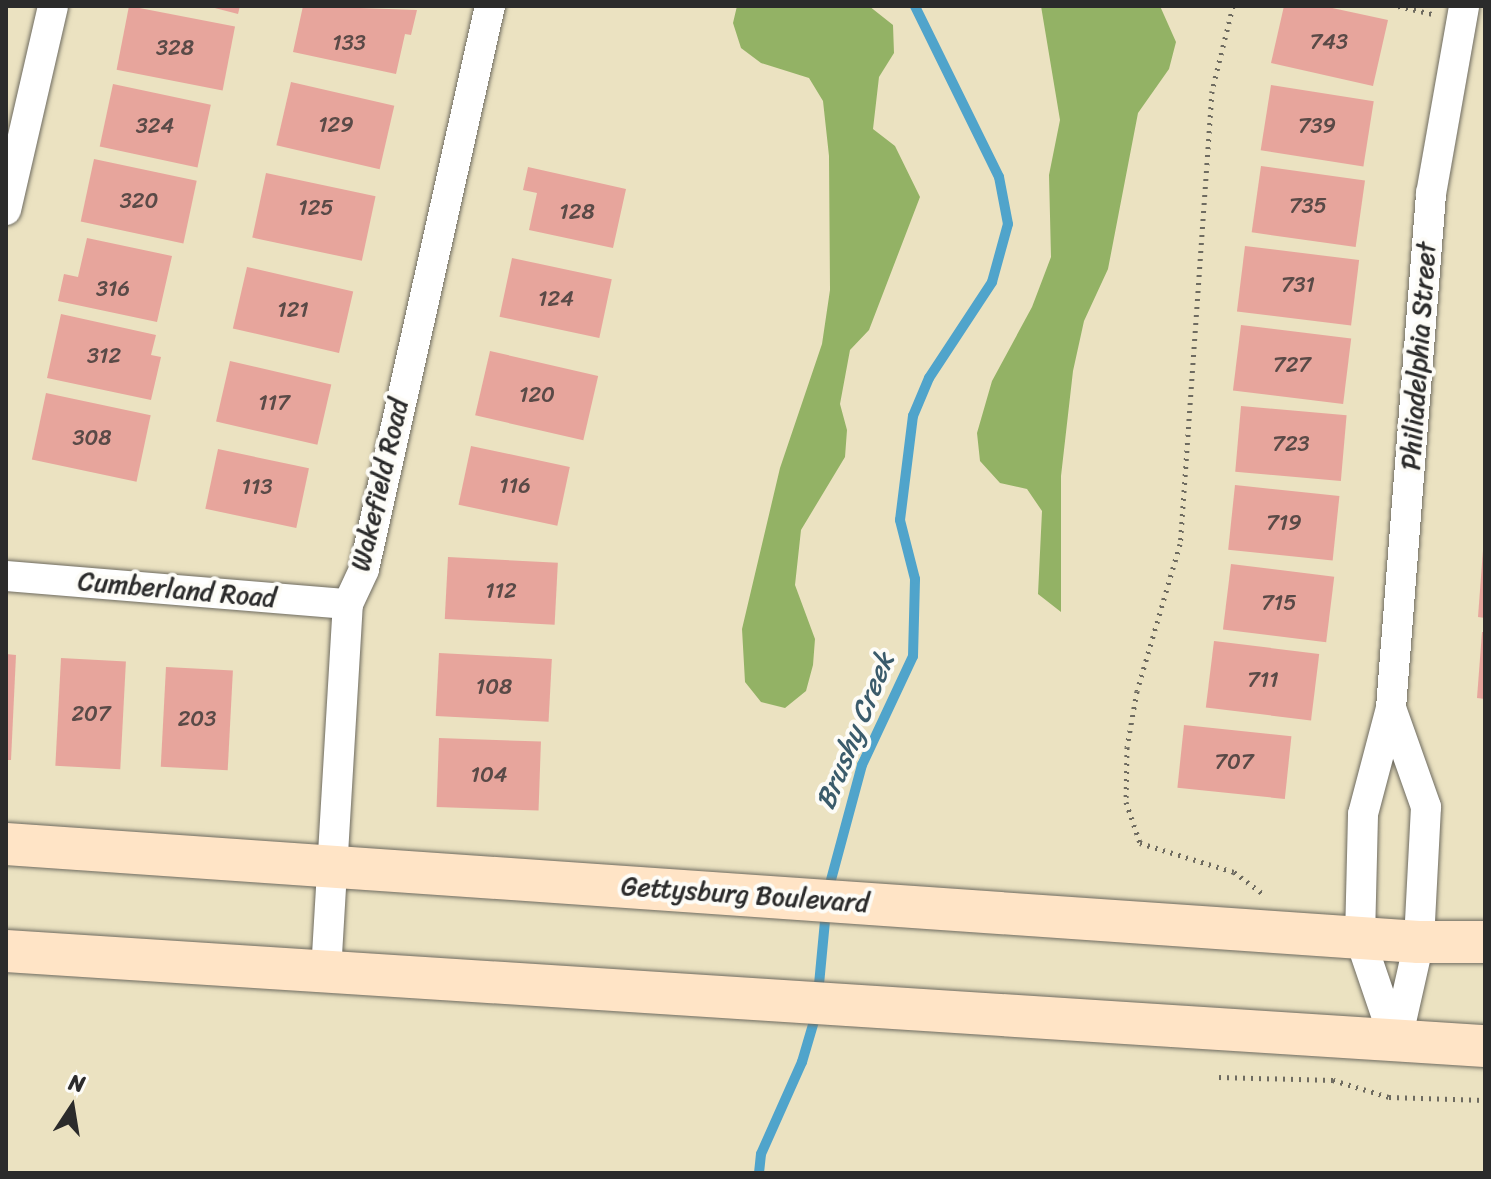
<!DOCTYPE html>
<html>
<head>
<meta charset="utf-8">
<style>
  body { margin:0 }
  #map { position:relative; width:1491px; height:1179px; overflow:hidden; background:#ebe2c1; font-family:Sriracha,sans-serif }
  div>[style] { position:absolute }
  .forest>* { inset:0; background:#93b265 }
  .stream>* { height:10px; margin:-5px; padding:0 5px; transform-origin:5px; border-radius:5px; background:#50a4cb }
  .building>* { inset:0; background:#e7a59c; transform-origin:0 0 }
  .path>* { height:5px; margin-top:-2.5px; transform-origin:0; background:repeating-linear-gradient(90deg,#6e6b60 0 2px,transparent 0 8px) }
  .roads { filter:drop-shadow(0 0 2px #6e6b60) drop-shadow(0 0 2px #6e6b60) }
  .street>* { height:30px; margin:-15px; padding:0 15px; transform-origin:15px; border-radius:15px; background:#fff }
  .secondary>* { height:42px; margin:-21px; padding:0 21px; transform-origin:21px; border-radius:21px; background:#ffe4c6 }
  span { translate:-50% -50%; white-space:nowrap; text-align:center; line-height:1.15; -webkit-text-stroke:8px #fdfcf7; paint-order:stroke }
  .number-label { font-size:22px; color:#5a4a47 }
  .number-label span { -webkit-text-stroke-width:0 }
  .street-label { font-size:26px; color:#2b2b2b }
  .water-label { font-size:28px; color:#3a5b6b; font-style:italic }
  .frame { position:absolute; inset:0; border:8px solid #2b2b2b; pointer-events:none }
  .north { position:absolute; left:32px; top:1067px; width:80px; height:80px; -webkit-text-stroke:6px #fdfcf7; paint-order:stroke; rotate:12deg; font-size:22px; font-weight:700; line-height:32px; text-align:center; color:#2b2b2b }
  .north::after { content:''; display:block; margin:auto; width:28px; height:36px; background:#2b2b2b; clip-path:polygon(50% 0,100% 100%,50% 72%,0 100%) }
</style>
</head>
<body>
<div id="map">
  <div class="forest">
    <i style="clip-path:polygon(737px 6px,869px 6px,893px 25px,894px 53px,879px 77px,873px 129px,895px 146px,920px 197px,869px 330px,850px 350px,840px 404px,847px 430px,845px 457px,801px 530px,795px 585px,815px 639px,813px 665px,806px 691px,785px 708px,761px 702px,745px 682px,742px 629px,780px 468px,822px 344px,830px 290px,829px 156px,823px 101px,809px 78px,761px 63px,741px 48px,733px 23px)"></i>
    <i style="clip-path:polygon(1041px 6px,1160px 6px,1176px 42px,1169px 69px,1138px 113px,1108px 269px,1084px 321px,1073px 371px,1061px 476px,1061px 612px,1038px 594px,1042px 511px,1027px 489px,1000px 483px,980px 461px,977px 433px,992px 381px,1032px 307px,1051px 257px,1049px 175px,1060px 120px)"></i>
  </div>
  <div class="stream">
    <i style="left:828px;top:891px;width:131px;rotate:-74.9deg"></i>
    <i style="left:862px;top:765px;width:120px;rotate:-64.9deg"></i>
    <i style="left:913px;top:656px;width:77px;rotate:-88.5deg"></i>
    <i style="left:915px;top:579px;width:61px;rotate:-104.3deg"></i>
    <i style="left:900px;top:520px;width:105px;rotate:-82.9deg"></i>
    <i style="left:913px;top:416px;width:41px;rotate:-67.2deg"></i>
    <i style="left:929px;top:378px;width:115px;rotate:-56.7deg"></i>
    <i style="left:992px;top:282px;width:60px;rotate:-74.6deg"></i>
    <i style="left:1008px;top:224px;width:48px;rotate:-100.8deg"></i>
    <i style="left:999px;top:177px;width:191px;rotate:-116.2deg"></i>
    <i style="left:818px;top:995px;width:84px;rotate:-84.6deg"></i>
    <i style="left:759px;top:1173px;width:19px;rotate:-84deg"></i>
    <i style="left:761px;top:1154px;width:101px;rotate:-66deg"></i>
    <i style="left:802px;top:1062px;width:53px;rotate:-73.6deg"></i>
  </div>
  <div class="building">
    <i style="left:129px;top:6px;width:108px;height:65px;rotate:11deg"></i>
    <i style="clip-path:polygon(207px 6px,240px 6px,238px 14px)"></i>
    <i style="clip-path:polygon(303px 6px,417px 10px,411px 35px,405px 34px,396px 74px,293px 52px)"></i>
    <i style="clip-path:polygon(1284px 6px,1323px 6px,1388px 20px,1373px 86px,1271px 63px)"></i>
    <i style="left:291px;top:82px;width:106px;height:65px;rotate:13deg"></i>
    <i style="left:113px;top:84px;width:100px;height:64px;rotate:12deg"></i>
    <i style="left:1271px;top:85px;width:104px;height:66px;rotate:9deg"></i>
    <i style="left:94px;top:159px;width:105px;height:64px;rotate:12deg"></i>
    <i style="left:1261px;top:166px;width:105px;height:67px;rotate:8deg"></i>
    <i style="clip-path:polygon(528px 167px,626px 189px,613px 248px,529px 230px,537px 193px,523px 190px)"></i>
    <i style="left:266px;top:173px;width:112px;height:66px;rotate:12deg"></i>
    <i style="clip-path:polygon(87px 238px,172px 256px,157px 322px,58px 301px,64px 274px,78px 277px)"></i>
    <i style="left:1245px;top:246px;width:115px;height:66px;rotate:7deg"></i>
    <i style="left:512px;top:258px;width:102px;height:60px;rotate:12deg"></i>
    <i style="left:247px;top:267px;width:109px;height:63px;rotate:13deg"></i>
    <i style="clip-path:polygon(61px 314px,156px 335px,151px 355px,161px 357px,151px 400px,47px 378px)"></i>
    <i style="left:1241px;top:325px;width:111px;height:66px;rotate:7deg"></i>
    <i style="left:490px;top:351px;width:111px;height:66px;rotate:13deg"></i>
    <i style="left:230px;top:361px;width:104px;height:62px;rotate:13deg"></i>
    <i style="left:46px;top:393px;width:107px;height:68px;rotate:12deg"></i>
    <i style="left:1241px;top:406px;width:106px;height:66px;rotate:5deg"></i>
    <i style="left:471px;top:446px;width:101px;height:60px;rotate:12deg"></i>
    <i style="left:218px;top:449px;width:93px;height:61px;rotate:12deg"></i>
    <i style="left:1235px;top:485px;width:105px;height:65px;rotate:6deg"></i>
    <i style="clip-path:polygon(1483px 550px,1485px 550px,1485px 618px,1478px 617px)"></i>
    <i style="left:448px;top:557px;width:110px;height:62px;rotate:3deg"></i>
    <i style="left:1231px;top:564px;width:104px;height:66px;rotate:7deg"></i>
    <i style="clip-path:polygon(1482px 632px,1485px 632px,1485px 699px,1477px 698px)"></i>
    <i style="left:1214px;top:641px;width:106px;height:67px;rotate:7deg"></i>
    <i style="left:439px;top:653px;width:113px;height:63px;rotate:3deg"></i>
    <i style="clip-path:polygon(6px 654px,16px 655px,11px 760px,6px 760px)"></i>
    <i style="left:61px;top:658px;width:65px;height:108px;rotate:3deg"></i>
    <i style="left:166px;top:667px;width:67px;height:100px;rotate:3deg"></i>
    <i style="left:1184px;top:725px;width:108px;height:63px;rotate:6deg"></i>
    <i style="left:439px;top:738px;width:102px;height:69px;rotate:2deg"></i>
  </div>
  <div class="path">
    <i style="left:1233px;top:6px;width:88px;rotate:103.9deg"></i>
    <i style="left:1212px;top:91px;width:454px;rotate:94deg"></i>
    <i style="left:1180px;top:544px;width:153px;rotate:106.3deg"></i>
    <i style="left:1137px;top:691px;width:57px;rotate:100.1deg"></i>
    <i style="left:1127px;top:747px;width:55px;rotate:91deg"></i>
    <i style="left:1126px;top:802px;width:43px;rotate:71.1deg"></i>
    <i style="left:1140px;top:843px;width:98px;rotate:17.1deg"></i>
    <i style="left:1234px;top:872px;width:35px;rotate:37deg"></i>
    <i style="left:1398px;top:6px;width:35px;rotate:13deg"></i>
    <i style="left:1219px;top:1077px;width:114px;rotate:1.5deg"></i>
    <i style="left:1333px;top:1080px;width:59px;rotate:16.9deg"></i>
    <i style="left:1389px;top:1097px;width:96px;rotate:1.8deg"></i>
  </div>
  <div class="roads">
    <div class="street">
      <i style="left:6px;top:210px;width:209px;rotate:-77deg"></i>
      <i style="left:6px;top:576px;width:343px;rotate:4.7deg"></i>
      <i style="left:1391px;top:708px;width:105px;rotate:70.5deg"></i>
      <i style="left:1426px;top:807px;width:135px;rotate:93deg"></i>
      <i style="left:1419px;top:942px;width:105px;rotate:102.7deg"></i>
      <i style="left:326px;top:972px;width:369px;rotate:-86.6deg"></i>
      <i style="left:348px;top:604px;width:38px;rotate:-65deg"></i>
      <i style="left:364px;top:569px;width:577px;rotate:-77.39deg"></i>
      <i style="left:1396px;top:1044px;width:112px;rotate:-108.8deg"></i>
      <i style="left:1360px;top:938px;width:124px;rotate:-88.6deg"></i>
      <i style="left:1363px;top:814px;width:110px;rotate:-75.2deg"></i>
      <i style="left:1391px;top:708px;width:516px;rotate:-85.55deg"></i>
      <i style="left:1431px;top:194px;width:191px;rotate:-80deg"></i>
    </div>
    <div class="secondary">
      <i style="left:6px;top:844px;width:1416px;rotate:3.97deg"></i>
      <i style="left:1419px;top:942px;width:66px"></i>
      <i style="left:6px;top:951px;width:1482px;rotate:3.68deg"></i>
    </div>
  </div>
  <div class="number-label">
    <span style="left:1329px;top:42px">743</span>
    <span style="left:349px;top:43px">133</span>
    <span style="left:175px;top:48px">328</span>
    <span style="left:336px;top:125px">129</span>
    <span style="left:155px;top:126px">324</span>
    <span style="left:1317px;top:126px">739</span>
    <span style="left:139px;top:201px">320</span>
    <span style="left:1308px;top:206px">735</span>
    <span style="left:316px;top:208px">125</span>
    <span style="left:577px;top:212px">128</span>
    <span style="left:1298px;top:285px">731</span>
    <span style="left:113px;top:289px">316</span>
    <span style="left:556px;top:299px">124</span>
    <span style="left:293px;top:310px">121</span>
    <span style="left:104px;top:356px">312</span>
    <span style="left:1292px;top:365px">727</span>
    <span style="left:537px;top:395px">120</span>
    <span style="left:274px;top:403px">117</span>
    <span style="left:92px;top:438px">308</span>
    <span style="left:1291px;top:444px">723</span>
    <span style="left:515px;top:486px">116</span>
    <span style="left:257px;top:487px">113</span>
    <span style="left:1284px;top:523px">719</span>
    <span style="left:501px;top:591px">112</span>
    <span style="left:1279px;top:603px">715</span>
    <span style="left:1263px;top:680px">711</span>
    <span style="left:494px;top:687px">108</span>
    <span style="left:91px;top:714px">207</span>
    <span style="left:197px;top:719px">203</span>
    <span style="left:1234px;top:762px">707</span>
    <span style="left:489px;top:775px">104</span>
  </div>
  <div class="street-label">
    <span style="left:1419px;top:356px;rotate:-86deg">Philiadelphia Street</span>
    <span style="left:380px;top:485px;rotate:-77deg">Wakefield Road</span>
    <span style="left:177px;top:590px;rotate:5deg">Cumberland Road</span>
    <span style="left:745px;top:895px;rotate:4deg">Gettysburg Boulevard</span>
  </div>
  <div class="water-label">
    <span style="left:855px;top:731px;rotate:-68deg">Brushy Creek</span>
  </div>
  <div class="frame"></div>
  <div class="north">N</div>
</div>
</body>
</html>
